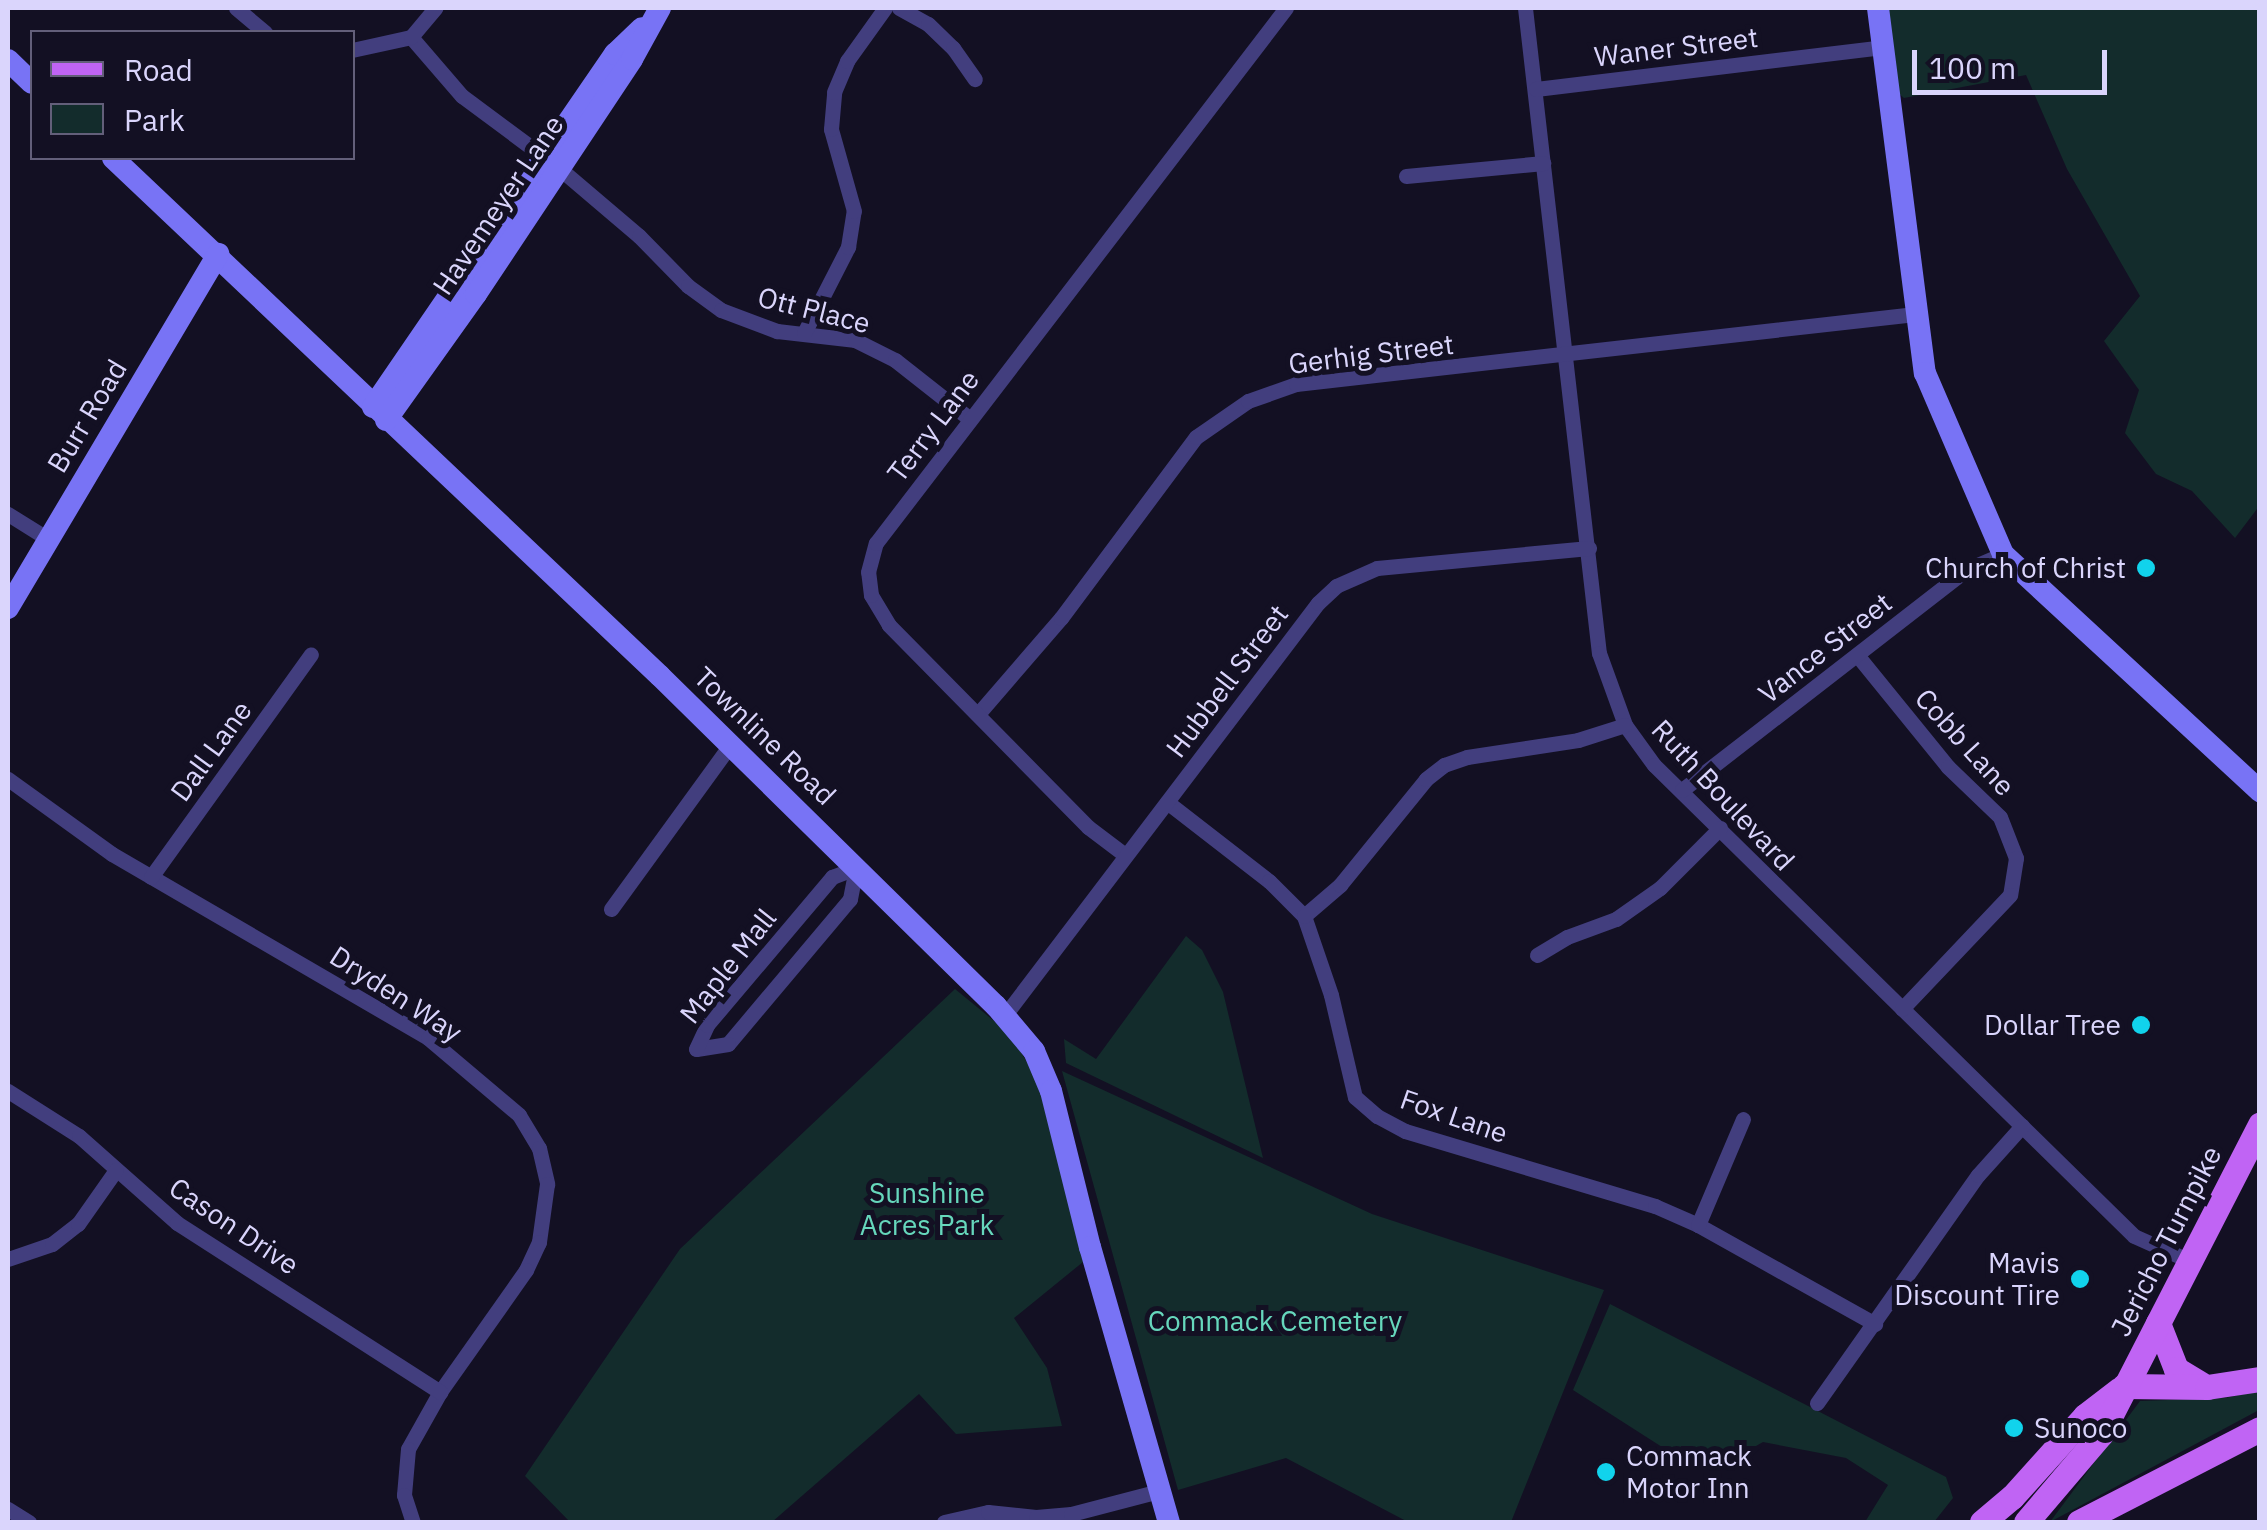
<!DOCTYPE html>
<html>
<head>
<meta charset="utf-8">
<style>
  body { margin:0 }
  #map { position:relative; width:2267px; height:1530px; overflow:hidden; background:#131023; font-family:"IBM Plex Sans",sans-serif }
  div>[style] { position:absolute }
  .green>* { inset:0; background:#132c2c }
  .street>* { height:15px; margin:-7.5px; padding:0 7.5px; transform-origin:7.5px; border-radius:7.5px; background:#423e7e }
  .secondary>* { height:22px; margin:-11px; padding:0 11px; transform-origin:11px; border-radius:11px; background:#7873f5 }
  .primary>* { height:25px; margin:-12.5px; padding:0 12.5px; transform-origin:12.5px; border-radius:12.5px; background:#c064f4 }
  .dots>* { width:28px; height:28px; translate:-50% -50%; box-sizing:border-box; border:5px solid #131023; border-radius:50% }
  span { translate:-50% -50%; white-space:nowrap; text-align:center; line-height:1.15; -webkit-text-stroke:10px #131023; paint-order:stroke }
  .street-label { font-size:28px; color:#dad5fc }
  .poi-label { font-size:28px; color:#dad5fc }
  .right { translate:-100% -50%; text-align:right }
  .left { translate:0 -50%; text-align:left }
  .park-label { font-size:28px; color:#66d7bc }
  .frame { position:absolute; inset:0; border:10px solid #dad5fc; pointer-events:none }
  .legend { position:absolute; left:30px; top:30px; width:325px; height:130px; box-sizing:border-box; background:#131023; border:2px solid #635f7a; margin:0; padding:12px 18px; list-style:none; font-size:30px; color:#dad5fc }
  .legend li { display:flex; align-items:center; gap:20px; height:50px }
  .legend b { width:50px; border:2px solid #635f7a }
  .scale { position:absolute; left:1912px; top:50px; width:195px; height:45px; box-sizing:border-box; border:5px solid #dad5fc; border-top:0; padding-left:12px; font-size:30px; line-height:35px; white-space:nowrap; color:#dad5fc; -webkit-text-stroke:8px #131023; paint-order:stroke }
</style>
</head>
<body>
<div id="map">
  <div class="green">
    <i style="clip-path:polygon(1887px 8px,2259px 8px,2260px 505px,2235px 538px,2192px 491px,2156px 474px,2125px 433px,2139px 390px,2104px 341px,2140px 296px,2067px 169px,2026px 75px,1904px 98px,1898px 93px)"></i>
    <i style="clip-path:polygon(1186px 936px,1202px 950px,1223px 992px,1263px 1158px,1066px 1063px,1064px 1039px,1096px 1059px)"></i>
    <i style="clip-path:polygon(955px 989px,1010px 1034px,1039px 1082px,1083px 1262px,1014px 1318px,1047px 1368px,1062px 1426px,956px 1434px,919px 1394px,772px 1522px,570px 1522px,525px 1476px,680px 1249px)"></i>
    <i style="clip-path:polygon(1062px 1071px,1372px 1214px,1604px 1290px,1511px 1522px,1408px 1522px,1286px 1458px,1178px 1490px)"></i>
    <i style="clip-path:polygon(1610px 1304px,1946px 1477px,1953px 1498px,1934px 1522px,1865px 1522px,1888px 1485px,1846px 1458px,1763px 1442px,1719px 1467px,1662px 1447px,1573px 1390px)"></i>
    <i style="clip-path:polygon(2259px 1391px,2259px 1410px,2050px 1522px,2140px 1401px,2225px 1398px)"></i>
  </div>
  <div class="street">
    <i style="left:236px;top:8px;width:38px;rotate:40deg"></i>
    <i style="left:899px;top:8px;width:33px;rotate:29deg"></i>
    <i style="left:928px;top:24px;width:35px;rotate:44deg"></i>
    <i style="left:953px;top:48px;width:38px;rotate:55deg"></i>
    <i style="left:1525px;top:8px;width:649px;rotate:83.46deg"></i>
    <i style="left:1599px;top:653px;width:77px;rotate:70.1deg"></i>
    <i style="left:1625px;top:725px;width:49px;rotate:54.1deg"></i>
    <i style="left:1654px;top:765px;width:672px;rotate:44.46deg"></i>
    <i style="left:2134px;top:1236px;width:61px;rotate:24.1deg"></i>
    <i style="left:411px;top:37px;width:78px;rotate:49.2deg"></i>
    <i style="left:462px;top:96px;width:121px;rotate:36.6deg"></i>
    <i style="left:559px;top:168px;width:105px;rotate:40.4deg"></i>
    <i style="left:639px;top:236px;width:70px;rotate:45.6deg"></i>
    <i style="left:688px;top:286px;width:41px;rotate:36deg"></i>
    <i style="left:721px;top:310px;width:60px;rotate:20.6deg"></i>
    <i style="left:777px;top:331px;width:79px;rotate:6.6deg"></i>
    <i style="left:855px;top:340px;width:45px;rotate:26.6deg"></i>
    <i style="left:895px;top:360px;width:95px;rotate:38.2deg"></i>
    <i style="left:352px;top:50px;width:60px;rotate:-12.4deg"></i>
    <i style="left:411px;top:37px;width:38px;rotate:-50deg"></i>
    <i style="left:1536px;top:89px;width:349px;rotate:-6.9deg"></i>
    <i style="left:1406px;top:176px;width:138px;rotate:-5.4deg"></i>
    <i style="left:804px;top:333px;width:97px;rotate:-62.9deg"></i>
    <i style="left:848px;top:247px;width:36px;rotate:-81deg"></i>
    <i style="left:854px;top:211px;width:85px;rotate:-105.7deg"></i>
    <i style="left:831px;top:129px;width:37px;rotate:-85deg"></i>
    <i style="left:834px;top:92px;width:34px;rotate:-67deg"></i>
    <i style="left:847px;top:61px;width:65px;rotate:-54.4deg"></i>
    <i style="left:8px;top:514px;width:47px;rotate:32deg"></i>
    <i style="left:1857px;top:655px;width:144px;rotate:50.9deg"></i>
    <i style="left:1948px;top:767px;width:72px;rotate:43.9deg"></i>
    <i style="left:2000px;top:817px;width:44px;rotate:68.7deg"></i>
    <i style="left:2016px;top:858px;width:37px;rotate:99deg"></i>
    <i style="left:2010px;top:895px;width:157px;rotate:133.5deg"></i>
    <i style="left:978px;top:714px;width:127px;rotate:-49.2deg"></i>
    <i style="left:1061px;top:618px;width:226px;rotate:-53.3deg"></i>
    <i style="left:1196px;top:437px;width:63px;rotate:-34.7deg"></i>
    <i style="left:1248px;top:401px;width:51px;rotate:-19.5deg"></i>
    <i style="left:1296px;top:384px;width:623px;rotate:-6.45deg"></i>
    <i style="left:8px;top:779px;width:128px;rotate:35.8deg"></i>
    <i style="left:112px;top:854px;width:366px;rotate:30.2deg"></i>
    <i style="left:428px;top:1038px;width:119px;rotate:40.2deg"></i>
    <i style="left:519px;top:1115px;width:39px;rotate:59deg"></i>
    <i style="left:539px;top:1148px;width:37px;rotate:77deg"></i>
    <i style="left:547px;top:1184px;width:59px;rotate:97.9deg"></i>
    <i style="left:539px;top:1242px;width:31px;rotate:115deg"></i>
    <i style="left:526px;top:1270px;width:149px;rotate:125.2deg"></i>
    <i style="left:440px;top:1392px;width:65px;rotate:119.3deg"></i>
    <i style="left:408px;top:1449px;width:46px;rotate:95deg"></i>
    <i style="left:404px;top:1495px;width:28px;rotate:72deg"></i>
    <i style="left:1682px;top:790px;width:359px;rotate:-37.8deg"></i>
    <i style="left:1966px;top:570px;width:40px;rotate:-23.4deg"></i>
    <i style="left:1167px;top:802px;width:129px;rotate:37.8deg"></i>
    <i style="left:1269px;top:881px;width:49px;rotate:45deg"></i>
    <i style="left:1304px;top:916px;width:83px;rotate:71.1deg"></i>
    <i style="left:1331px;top:995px;width:105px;rotate:76.8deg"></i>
    <i style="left:1355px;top:1097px;width:29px;rotate:41deg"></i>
    <i style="left:1377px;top:1116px;width:32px;rotate:28deg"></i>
    <i style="left:1405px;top:1131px;width:261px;rotate:16.7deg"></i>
    <i style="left:1655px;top:1206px;width:47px;rotate:23.8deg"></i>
    <i style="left:1698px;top:1225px;width:203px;rotate:29.2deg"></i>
    <i style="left:1125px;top:855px;width:46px;rotate:-142.9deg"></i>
    <i style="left:1088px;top:827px;width:284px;rotate:-134.6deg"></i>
    <i style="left:889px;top:625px;width:35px;rotate:-121deg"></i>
    <i style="left:871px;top:595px;width:23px;rotate:-97deg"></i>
    <i style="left:868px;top:572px;width:30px;rotate:-75deg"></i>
    <i style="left:876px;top:543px;width:674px;rotate:-52.54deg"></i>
    <i style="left:856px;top:868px;width:32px;rotate:101deg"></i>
    <i style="left:850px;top:899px;width:189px;rotate:130.1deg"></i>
    <i style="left:728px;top:1044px;width:32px;rotate:171deg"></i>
    <i style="left:696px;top:1049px;width:26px;rotate:-65deg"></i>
    <i style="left:707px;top:1025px;width:194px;rotate:-49.8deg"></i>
    <i style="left:832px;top:877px;width:26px;rotate:-21deg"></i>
    <i style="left:151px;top:877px;width:274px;rotate:-54.3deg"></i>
    <i style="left:611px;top:909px;width:203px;rotate:-54deg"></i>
    <i style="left:1304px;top:916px;width:48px;rotate:-40.7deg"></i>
    <i style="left:1340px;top:885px;width:136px;rotate:-50.9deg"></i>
    <i style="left:1426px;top:779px;width:23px;rotate:-38deg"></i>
    <i style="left:1444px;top:765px;width:24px;rotate:-19deg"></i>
    <i style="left:1467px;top:757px;width:112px;rotate:-8.7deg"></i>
    <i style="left:1578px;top:740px;width:49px;rotate:-17.7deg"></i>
    <i style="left:1537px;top:955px;width:35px;rotate:-31deg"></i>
    <i style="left:1567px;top:937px;width:52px;rotate:-20.2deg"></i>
    <i style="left:1616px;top:919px;width:54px;rotate:-35.2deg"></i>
    <i style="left:1660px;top:888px;width:85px;rotate:-45deg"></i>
    <i style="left:1005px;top:1015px;width:517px;rotate:-52.78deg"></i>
    <i style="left:1318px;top:603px;width:25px;rotate:-43deg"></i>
    <i style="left:1336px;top:586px;width:45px;rotate:-23.7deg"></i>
    <i style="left:1377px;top:568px;width:213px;rotate:-5.4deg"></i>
    <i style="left:8px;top:1091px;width:84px;rotate:32.4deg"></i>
    <i style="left:79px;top:1136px;width:131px;rotate:41.6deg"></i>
    <i style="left:177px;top:1223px;width:313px;rotate:32.7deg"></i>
    <i style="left:1698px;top:1225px;width:115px;rotate:-67deg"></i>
    <i style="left:8px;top:1259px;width:46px;rotate:-18.8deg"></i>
    <i style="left:52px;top:1244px;width:33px;rotate:-38deg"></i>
    <i style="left:78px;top:1224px;width:66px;rotate:-54.9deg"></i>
    <i style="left:1817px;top:1403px;width:279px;rotate:-54.8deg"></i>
    <i style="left:1978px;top:1175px;width:66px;rotate:-48.1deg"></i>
    <i style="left:8px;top:1509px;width:25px;rotate:32deg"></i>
    <i style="left:944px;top:1522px;width:45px;rotate:-12.8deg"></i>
    <i style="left:988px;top:1512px;width:48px;rotate:5.9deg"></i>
    <i style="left:1036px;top:1517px;width:35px;rotate:-5deg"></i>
    <i style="left:1071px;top:1514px;width:91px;rotate:-14.6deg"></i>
  </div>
  <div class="secondary">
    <i style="left:1878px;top:8px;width:368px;rotate:82.7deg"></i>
    <i style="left:1925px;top:373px;width:197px;rotate:66.7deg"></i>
    <i style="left:2003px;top:554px;width:350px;rotate:42.7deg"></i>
    <i style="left:8px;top:60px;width:33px;rotate:44deg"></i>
    <i style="left:113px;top:158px;width:753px;rotate:43.44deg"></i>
    <i style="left:660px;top:676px;width:471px;rotate:44.5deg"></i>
    <i style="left:996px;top:1006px;width:59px;rotate:49.8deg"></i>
    <i style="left:1034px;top:1051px;width:43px;rotate:67deg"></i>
    <i style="left:1051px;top:1091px;width:161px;rotate:76deg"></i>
    <i style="left:1090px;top:1247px;width:286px;rotate:74deg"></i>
    <i style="left:373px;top:407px;width:428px;rotate:-55.6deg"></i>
    <i style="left:615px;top:54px;width:37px;rotate:-44deg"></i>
    <i style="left:386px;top:420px;width:155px;rotate:-54.5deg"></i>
    <i style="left:476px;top:294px;width:282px;rotate:-56.4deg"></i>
    <i style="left:632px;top:59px;width:58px;rotate:-61.2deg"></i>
    <i style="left:8px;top:608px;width:412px;rotate:-59.3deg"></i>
  </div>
  <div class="primary">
    <i style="left:2158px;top:1323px;width:49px;rotate:68.6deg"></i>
    <i style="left:2176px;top:1369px;width:29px;rotate:31deg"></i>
    <i style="left:2124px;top:1386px;width:83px;rotate:0.7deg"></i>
    <i style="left:2207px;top:1387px;width:54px;rotate:-8.6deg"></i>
    <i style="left:1982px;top:1522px;width:39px;rotate:-40deg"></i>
    <i style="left:2012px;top:1497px;width:109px;rotate:-48deg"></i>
    <i style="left:2085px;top:1416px;width:44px;rotate:-37.6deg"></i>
    <i style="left:2026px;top:1522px;width:116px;rotate:-49.6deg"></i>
    <i style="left:2101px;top:1434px;width:348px;rotate:-62.8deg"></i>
    <i style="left:2079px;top:1522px;width:203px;rotate:-27.2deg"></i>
  </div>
  <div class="dots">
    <i style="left:2146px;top:568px;background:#11d3ec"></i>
    <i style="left:2141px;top:1025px;background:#11d3ec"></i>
    <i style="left:2080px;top:1279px;background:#11d3ec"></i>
    <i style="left:2014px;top:1428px;background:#11d3ec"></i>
    <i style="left:1606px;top:1472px;background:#11d3ec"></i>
  </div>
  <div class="street-label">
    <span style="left:1676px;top:47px;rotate:-7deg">Waner Street</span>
    <span style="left:498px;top:205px;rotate:-56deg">Havemeyer Lane</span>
    <span style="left:814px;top:310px;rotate:14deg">Ott Place</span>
    <span style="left:1371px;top:354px;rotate:-7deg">Gerhig Street</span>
    <span style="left:87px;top:416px;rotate:-59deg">Burr Road</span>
    <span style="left:933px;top:426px;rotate:-53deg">Terry Lane</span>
    <span style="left:1825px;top:648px;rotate:-38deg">Vance Street</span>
    <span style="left:1227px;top:681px;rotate:-53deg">Hubbell Street</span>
    <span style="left:765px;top:736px;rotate:44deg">Townline Road</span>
    <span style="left:1965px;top:742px;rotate:48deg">Cobb Lane</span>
    <span style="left:211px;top:751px;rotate:-54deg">Dall Lane</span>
    <span style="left:1723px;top:795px;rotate:47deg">Ruth Boulevard</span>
    <span style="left:728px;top:966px;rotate:-52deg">Maple Mall</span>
    <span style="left:396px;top:994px;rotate:33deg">Dryden Way</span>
    <span style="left:1454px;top:1116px;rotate:19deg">Fox Lane</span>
    <span style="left:234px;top:1226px;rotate:34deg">Cason Drive</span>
    <span style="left:2166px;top:1241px;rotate:-63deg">Jericho Turnpike</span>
  </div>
  <div class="poi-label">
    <span class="right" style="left:2126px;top:568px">Church of Christ</span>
    <span class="right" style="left:2121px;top:1025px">Dollar Tree</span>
    <span class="right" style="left:2060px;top:1279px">Mavis<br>Discount Tire</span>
    <span class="left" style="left:2034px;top:1428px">Sunoco</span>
    <span class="left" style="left:1626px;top:1472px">Commack<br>Motor Inn</span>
  </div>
  <div class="park-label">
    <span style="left:927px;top:1209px">Sunshine<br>Acres Park</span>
    <span style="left:1275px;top:1321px">Commack Cemetery</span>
  </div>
  <div class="frame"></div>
  <ul class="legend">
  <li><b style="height:12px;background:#c064f4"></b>Road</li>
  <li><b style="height:28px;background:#132c2c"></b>Park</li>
  </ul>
  <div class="scale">100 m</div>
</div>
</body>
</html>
